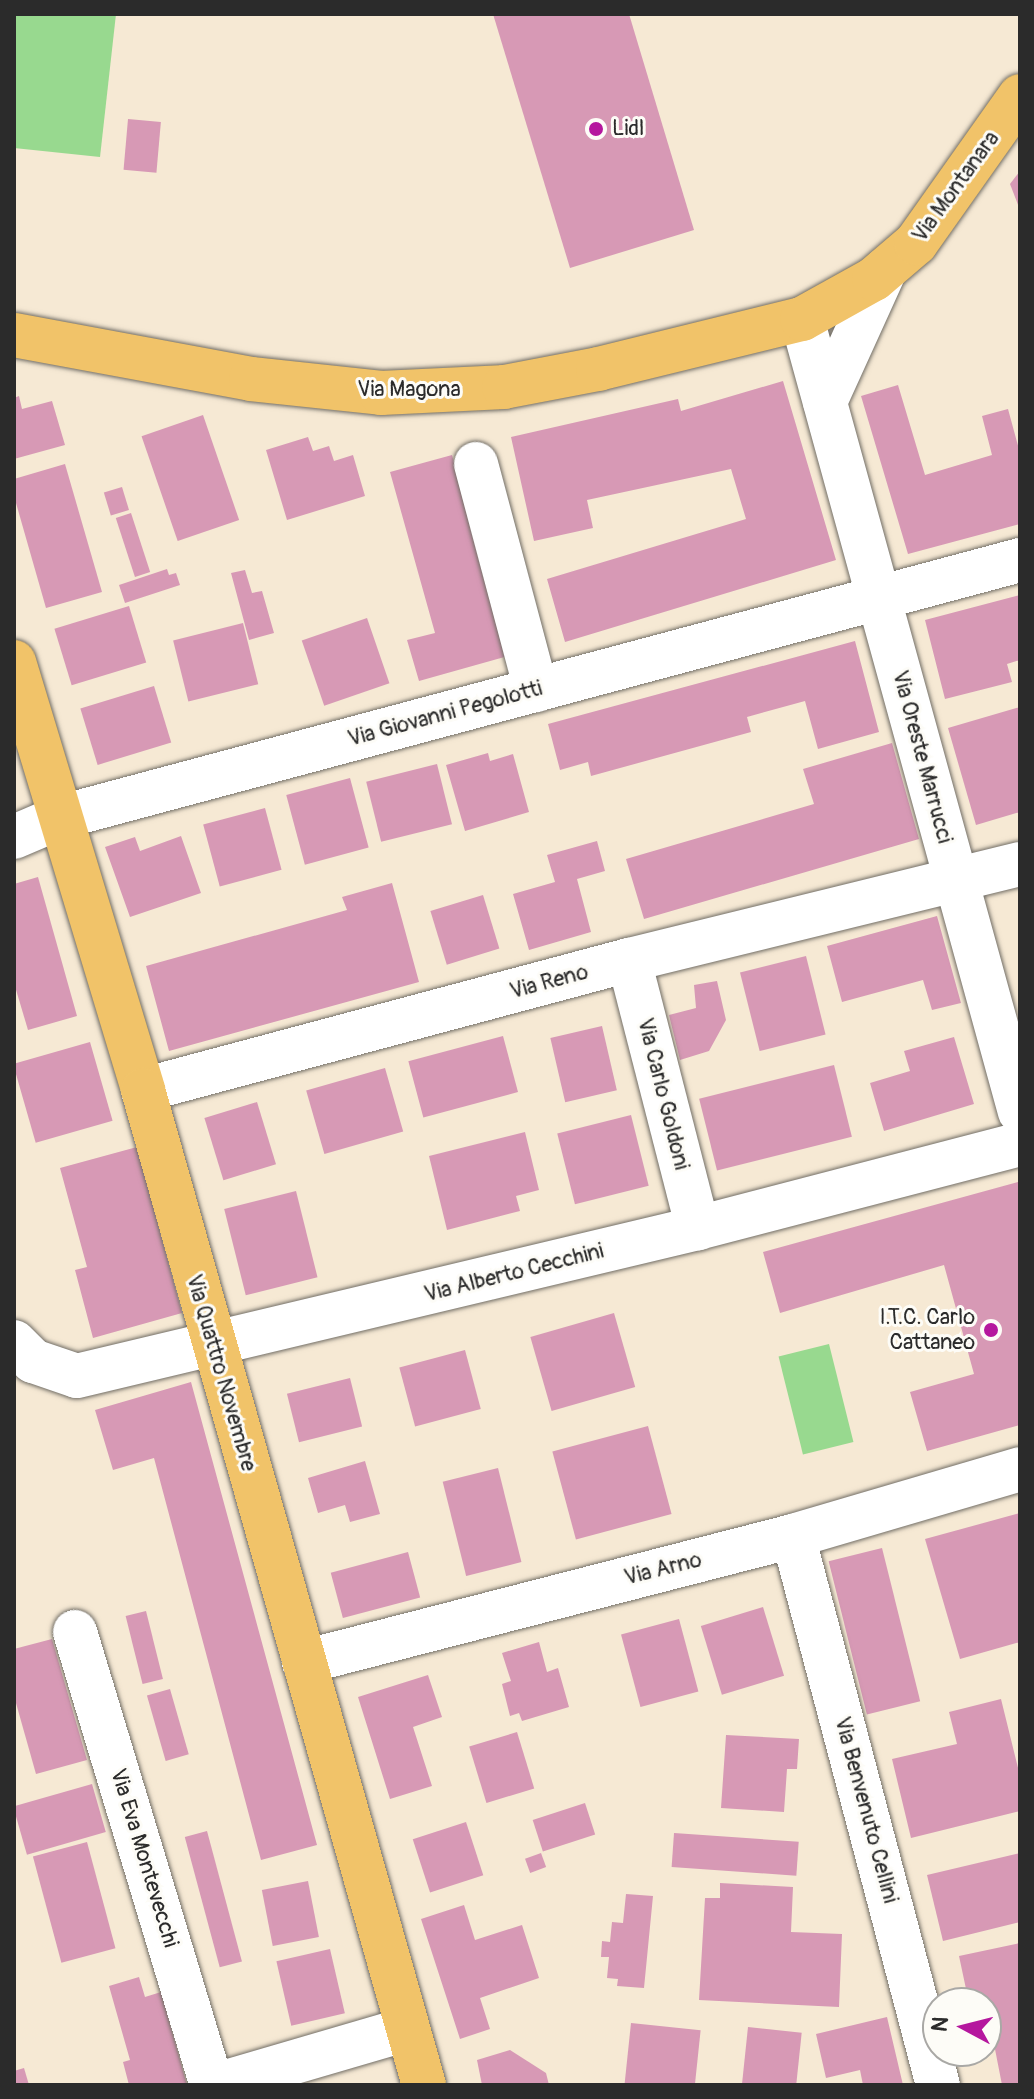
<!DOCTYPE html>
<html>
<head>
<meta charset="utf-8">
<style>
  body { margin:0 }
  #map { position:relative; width:1034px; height:2099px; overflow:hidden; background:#f6e9d4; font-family:Pangolin,sans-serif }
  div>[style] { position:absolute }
  .green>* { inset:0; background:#98d98f; transform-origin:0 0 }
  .building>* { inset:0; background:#d799b5; transform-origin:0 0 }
  .roads { filter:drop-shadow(0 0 2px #726e66) drop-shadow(0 0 2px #726e66) }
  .minor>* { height:44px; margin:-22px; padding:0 22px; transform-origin:22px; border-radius:22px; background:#fff }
  .major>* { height:44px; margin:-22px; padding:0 22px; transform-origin:22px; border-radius:22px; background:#f1c369 }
  .dots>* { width:22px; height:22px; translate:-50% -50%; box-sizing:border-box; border:4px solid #fdfcf7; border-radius:50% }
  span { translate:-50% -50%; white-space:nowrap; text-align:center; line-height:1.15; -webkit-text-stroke:6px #fdfcf7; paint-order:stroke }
  .poi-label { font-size:22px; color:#2b2b2b }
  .left { translate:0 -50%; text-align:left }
  .right { translate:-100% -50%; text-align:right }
  .street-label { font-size:22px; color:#2b2b2b }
  .frame { position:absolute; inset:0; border:16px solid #2b2b2b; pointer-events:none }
  .north { position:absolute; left:922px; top:1987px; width:80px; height:80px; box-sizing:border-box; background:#fdfcf7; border:2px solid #a9a8a5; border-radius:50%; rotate:277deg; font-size:22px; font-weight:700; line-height:32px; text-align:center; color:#2b2b2b }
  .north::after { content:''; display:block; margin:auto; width:28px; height:36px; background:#b5179e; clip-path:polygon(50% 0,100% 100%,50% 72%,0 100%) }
</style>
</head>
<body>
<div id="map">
  <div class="green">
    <i style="clip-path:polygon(14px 14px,116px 14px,100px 157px,14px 148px)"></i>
    <i style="left:829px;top:1344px;width:101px;height:52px;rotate:76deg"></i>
  </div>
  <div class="building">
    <i style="clip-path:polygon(493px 14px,629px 14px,694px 230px,570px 268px)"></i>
    <i style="left:128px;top:119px;width:33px;height:51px;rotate:5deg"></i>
    <i style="clip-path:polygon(1020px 171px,1020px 210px,1010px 184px)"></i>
    <i style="clip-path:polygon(783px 381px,836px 560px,565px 642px,547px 579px,746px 519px,731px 469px,587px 500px,593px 528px,534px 541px,511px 437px,678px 399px,681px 411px)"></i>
    <i style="clip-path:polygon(898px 385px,925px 475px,992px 455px,982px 416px,1008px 409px,1020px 453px,1020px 524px,908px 554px,861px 396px)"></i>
    <i style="clip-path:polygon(19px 396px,22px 409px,52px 401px,65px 445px,14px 459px,14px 398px)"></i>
    <i style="left:203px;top:415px;width:111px;height:65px;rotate:71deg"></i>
    <i style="clip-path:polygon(308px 437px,313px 451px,329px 446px,334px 461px,353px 455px,365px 496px,287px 520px,266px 450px)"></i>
    <i style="clip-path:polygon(452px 455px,508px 656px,419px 681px,407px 640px,435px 633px,390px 472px)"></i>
    <i style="clip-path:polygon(65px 464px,102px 592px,46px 608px,14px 496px,14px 479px)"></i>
    <i style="left:122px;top:487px;width:24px;height:19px;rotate:73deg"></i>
    <i style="left:131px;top:513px;width:62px;height:16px;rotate:72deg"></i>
    <i style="clip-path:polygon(167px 569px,169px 575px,176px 573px,180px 585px,125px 603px,119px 585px)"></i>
    <i style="clip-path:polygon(245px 570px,252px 593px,262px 591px,274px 633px,249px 640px,231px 573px)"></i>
    <i style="clip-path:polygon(1020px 595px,1020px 660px,1007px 664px,1012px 682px,945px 699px,925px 620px)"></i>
    <i style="left:129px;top:606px;width:59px;height:78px;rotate:73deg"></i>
    <i style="left:367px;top:618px;width:69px;height:69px;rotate:71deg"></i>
    <i style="left:243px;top:623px;width:63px;height:72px;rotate:76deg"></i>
    <i style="clip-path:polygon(855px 641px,879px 732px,818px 749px,805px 701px,747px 717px,751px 732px,591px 776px,588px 762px,560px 770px,548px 724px)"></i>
    <i style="left:154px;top:686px;width:59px;height:77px;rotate:73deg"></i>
    <i style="clip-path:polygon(1020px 707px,1020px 812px,976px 825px,948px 728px)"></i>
    <i style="clip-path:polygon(892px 743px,919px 839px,644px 919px,626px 859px,814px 804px,803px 769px)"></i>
    <i style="clip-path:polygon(488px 753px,490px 761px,513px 754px,529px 812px,465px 831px,446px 765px)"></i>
    <i style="left:437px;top:764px;width:62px;height:73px;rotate:76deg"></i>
    <i style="left:350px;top:778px;width:72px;height:66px;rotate:75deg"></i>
    <i style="left:265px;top:808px;width:64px;height:64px;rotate:75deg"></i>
    <i style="clip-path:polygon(181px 836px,201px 893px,130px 917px,105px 847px,135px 837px,140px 851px)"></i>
    <i style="clip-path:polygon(597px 841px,605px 871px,577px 879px,591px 932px,529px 950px,513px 894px,555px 882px,547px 855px)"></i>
    <i style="clip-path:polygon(38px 877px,77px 1016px,28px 1030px,14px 983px,14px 884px)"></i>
    <i style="clip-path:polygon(392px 883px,419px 982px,169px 1051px,146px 966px,347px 910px,342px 897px)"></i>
    <i style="left:483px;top:895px;width:56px;height:55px;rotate:73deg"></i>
    <i style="clip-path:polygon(937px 916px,961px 1003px,932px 1010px,923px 980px,842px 1002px,827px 946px)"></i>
    <i style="left:806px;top:956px;width:81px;height:68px;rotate:76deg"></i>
    <i style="clip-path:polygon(717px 981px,726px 1020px,709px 1051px,680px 1060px,669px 1015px,696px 1008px,694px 985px)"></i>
    <i style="left:602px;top:1026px;width:66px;height:53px;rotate:77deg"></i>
    <i style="left:503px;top:1036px;width:58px;height:98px;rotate:75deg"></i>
    <i style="clip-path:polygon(954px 1037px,974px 1104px,884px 1131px,870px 1083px,910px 1071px,904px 1051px)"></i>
    <i style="left:90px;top:1042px;width:82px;height:80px;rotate:74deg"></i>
    <i style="left:834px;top:1065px;width:74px;height:139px;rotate:76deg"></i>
    <i style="left:385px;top:1068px;width:66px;height:82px;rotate:74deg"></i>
    <i style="left:257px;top:1102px;width:65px;height:55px;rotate:73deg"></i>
    <i style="left:631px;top:1115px;width:73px;height:76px;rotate:76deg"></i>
    <i style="clip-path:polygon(525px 1132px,539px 1190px,516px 1196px,520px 1211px,447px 1230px,429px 1156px)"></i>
    <i style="clip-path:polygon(137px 1147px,182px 1313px,93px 1338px,75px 1270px,87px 1267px,60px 1168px)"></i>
    <i style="clip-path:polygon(1018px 1182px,1020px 1425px,927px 1451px,910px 1392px,974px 1374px,944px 1265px,780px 1313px,763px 1252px)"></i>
    <i style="left:296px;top:1191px;width:89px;height:74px;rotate:76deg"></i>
    <i style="left:614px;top:1313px;width:77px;height:87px;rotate:74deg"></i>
    <i style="left:465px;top:1350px;width:61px;height:68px;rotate:75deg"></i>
    <i style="left:350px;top:1378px;width:50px;height:65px;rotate:76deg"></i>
    <i style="clip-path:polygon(191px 1382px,317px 1845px,261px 1860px,154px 1458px,113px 1470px,95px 1410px)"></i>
    <i style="left:648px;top:1426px;width:91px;height:99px;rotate:75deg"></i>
    <i style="clip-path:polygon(365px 1461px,380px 1514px,350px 1522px,345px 1505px,318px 1513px,308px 1478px)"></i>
    <i style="left:498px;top:1468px;width:97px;height:57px;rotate:76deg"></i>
    <i style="clip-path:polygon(1020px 1513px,1020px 1642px,960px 1659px,925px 1539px)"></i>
    <i style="left:882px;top:1548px;width:158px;height:55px;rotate:76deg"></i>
    <i style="left:408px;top:1552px;width:47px;height:80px;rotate:75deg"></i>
    <i style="left:763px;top:1607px;width:72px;height:65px;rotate:73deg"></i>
    <i style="left:146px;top:1611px;width:70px;height:21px;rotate:76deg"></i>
    <i style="left:679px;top:1619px;width:75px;height:60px;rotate:75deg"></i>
    <i style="clip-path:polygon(52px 1639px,87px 1760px,36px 1774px,14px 1696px,14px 1649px)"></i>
    <i style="clip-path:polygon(539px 1642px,547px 1672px,558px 1668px,569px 1707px,522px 1721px,519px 1713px,510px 1716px,502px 1684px,511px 1681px,502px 1653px)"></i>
    <i style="clip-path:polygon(428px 1675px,442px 1717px,413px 1727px,432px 1786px,390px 1799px,358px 1697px)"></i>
    <i style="left:170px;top:1689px;width:68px;height:24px;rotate:74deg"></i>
    <i style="clip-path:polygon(1001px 1699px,1020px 1776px,1020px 1811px,911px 1838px,892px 1759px,957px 1744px,949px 1712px)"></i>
    <i style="left:517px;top:1732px;width:59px;height:50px;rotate:73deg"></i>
    <i style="clip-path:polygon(726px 1735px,799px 1739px,797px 1769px,787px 1769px,784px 1812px,721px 1808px)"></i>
    <i style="left:92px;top:1784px;width:50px;height:82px;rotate:74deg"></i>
    <i style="left:585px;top:1803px;width:33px;height:55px;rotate:72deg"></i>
    <i style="left:466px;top:1822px;width:56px;height:56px;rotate:72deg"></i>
    <i style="left:207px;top:1831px;width:135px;height:23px;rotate:75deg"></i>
    <i style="left:674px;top:1833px;width:125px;height:34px;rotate:4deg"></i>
    <i style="left:87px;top:1842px;width:110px;height:56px;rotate:75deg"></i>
    <i style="left:541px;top:1853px;width:15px;height:17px;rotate:70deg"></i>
    <i style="clip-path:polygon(1020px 1853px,1020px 1922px,943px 1941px,927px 1875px)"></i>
    <i style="left:308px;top:1881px;width:57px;height:47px;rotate:79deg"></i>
    <i style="clip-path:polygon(720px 1883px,793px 1887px,791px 1932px,842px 1934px,839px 2007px,699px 2000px,705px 1898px,720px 1898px)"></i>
    <i style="clip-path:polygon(626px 1894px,653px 1896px,644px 1988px,617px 1986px,618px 1979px,607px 1978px,609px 1957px,601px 1957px,602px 1941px,610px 1942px,612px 1922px,623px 1923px)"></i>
    <i style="clip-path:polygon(464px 1905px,475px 1940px,522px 1925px,539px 1978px,480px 1998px,490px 2029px,460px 2039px,421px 1919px)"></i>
    <i style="clip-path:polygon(1020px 1943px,1020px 2085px,1002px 2085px,986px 2003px,969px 2003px,959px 1956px)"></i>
    <i style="left:330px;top:1949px;width:66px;height:55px;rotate:77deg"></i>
    <i style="clip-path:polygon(139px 1977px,145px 1997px,161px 1992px,187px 2085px,129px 2085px,123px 2062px,130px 2060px,109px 1986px)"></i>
    <i style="clip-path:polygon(887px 2017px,903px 2085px,863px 2085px,860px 2070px,826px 2078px,816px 2034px)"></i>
    <i style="left:631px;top:2023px;width:70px;height:62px;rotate:6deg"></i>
    <i style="left:748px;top:2027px;width:54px;height:58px;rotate:6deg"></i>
    <i style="clip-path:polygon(510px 2050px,546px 2073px,549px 2085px,482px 2085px,477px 2060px)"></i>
    <i style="clip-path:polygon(24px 2068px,29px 2085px,14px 2085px,14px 2071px)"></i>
  </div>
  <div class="roads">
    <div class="minor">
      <i style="left:802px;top:319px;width:822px;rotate:74.63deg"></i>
      <i style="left:825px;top:402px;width:145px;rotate:-65.6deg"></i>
      <i style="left:476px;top:464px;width:234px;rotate:75.1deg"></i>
      <i style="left:14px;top:837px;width:51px;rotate:-23.1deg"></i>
      <i style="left:61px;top:817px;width:993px;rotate:-15deg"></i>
      <i style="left:629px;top:960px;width:277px;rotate:75.6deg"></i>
      <i style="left:143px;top:1090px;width:503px;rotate:-14.98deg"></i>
      <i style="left:629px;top:960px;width:403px;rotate:-13.8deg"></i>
      <i style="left:14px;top:1342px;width:27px;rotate:45deg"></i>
      <i style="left:33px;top:1361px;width:46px;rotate:18.8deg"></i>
      <i style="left:77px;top:1376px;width:638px;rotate:-13.4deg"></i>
      <i style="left:698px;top:1228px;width:333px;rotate:-14.6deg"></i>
      <i style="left:793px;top:1536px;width:568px;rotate:75.21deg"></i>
      <i style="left:75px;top:1632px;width:473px;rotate:73.2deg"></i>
      <i style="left:304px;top:1662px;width:505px;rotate:-14.45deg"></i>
      <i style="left:793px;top:1536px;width:237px;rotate:-16.4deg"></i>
      <i style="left:216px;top:2085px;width:199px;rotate:-16.3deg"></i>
    </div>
    <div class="major">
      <i style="left:14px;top:335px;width:241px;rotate:10.5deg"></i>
      <i style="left:251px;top:379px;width:131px;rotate:6.1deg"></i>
      <i style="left:381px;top:393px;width:123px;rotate:-2.8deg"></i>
      <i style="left:504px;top:387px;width:96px;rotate:-10.8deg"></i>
      <i style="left:598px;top:369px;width:210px;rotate:-13.8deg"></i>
      <i style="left:802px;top:319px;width:82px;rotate:-29.1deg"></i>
      <i style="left:874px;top:279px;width:55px;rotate:-40.6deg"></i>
      <i style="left:916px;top:243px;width:180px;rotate:-54.7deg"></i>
      <i style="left:14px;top:662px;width:447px;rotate:73.2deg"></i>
      <i style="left:143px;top:1090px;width:1034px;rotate:74.23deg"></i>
    </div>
  </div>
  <div class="dots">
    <i style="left:596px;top:129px;background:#b5179e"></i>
    <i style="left:991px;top:1330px;background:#b5179e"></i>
  </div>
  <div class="poi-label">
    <span class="left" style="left:612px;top:129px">Lidl</span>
    <span class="right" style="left:975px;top:1330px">I.T.C. Carlo<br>Cattaneo</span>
  </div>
  <div class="street-label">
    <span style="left:956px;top:187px;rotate:-54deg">Via Montanara</span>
    <span style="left:409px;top:390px">Via Magona</span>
    <span style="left:445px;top:714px;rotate:-15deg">Via Giovanni Pegolotti</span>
    <span style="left:922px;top:757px;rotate:75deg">Via Oreste Marrucci</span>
    <span style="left:549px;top:982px;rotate:-15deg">Via Reno</span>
    <span style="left:663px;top:1094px;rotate:76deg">Via Carlo Goldoni</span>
    <span style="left:514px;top:1273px;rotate:-14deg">Via Alberto Cecchini</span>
    <span style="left:221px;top:1373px;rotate:74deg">Via Quattro Novembre</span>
    <span style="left:663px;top:1569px;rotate:-14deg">Via Arno</span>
    <span style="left:866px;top:1810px;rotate:75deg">Via Benvenuto Cellini</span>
    <span style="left:144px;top:1858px;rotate:73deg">Via Eva Montevecchi</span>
  </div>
  <div class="frame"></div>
  <div class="north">N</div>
</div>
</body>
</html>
